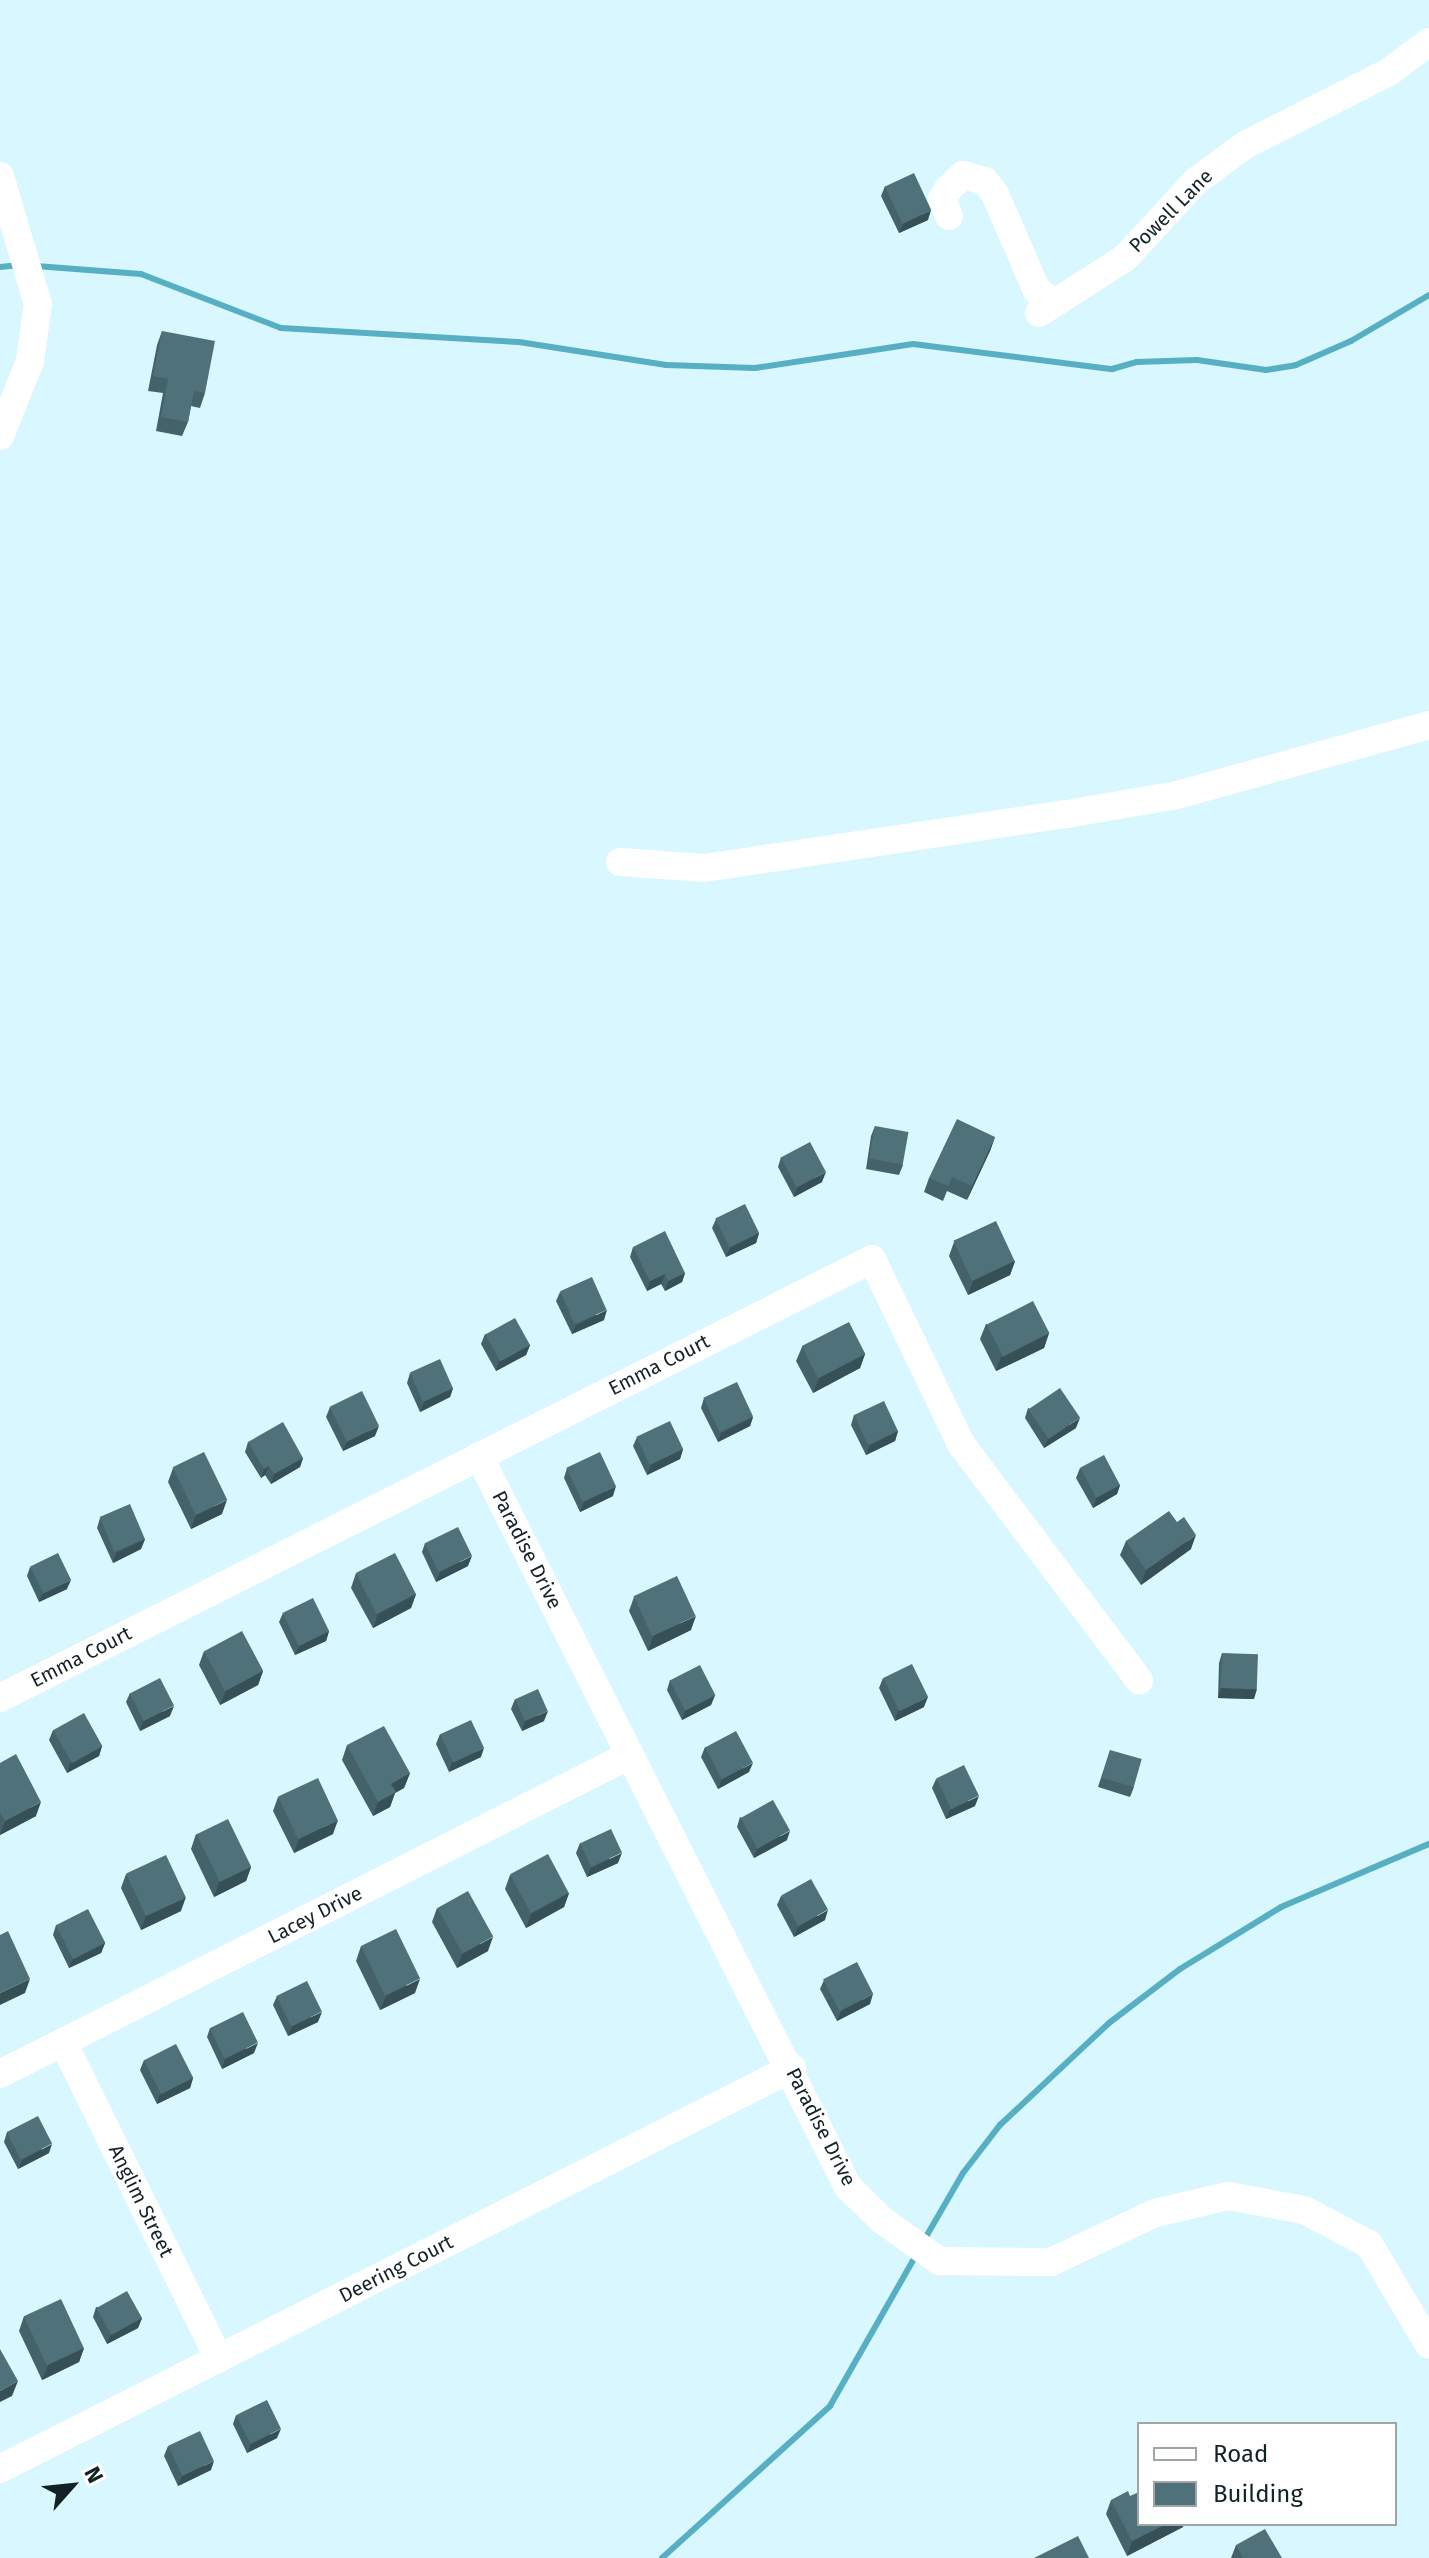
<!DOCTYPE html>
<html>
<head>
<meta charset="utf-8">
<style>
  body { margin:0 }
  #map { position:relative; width:1429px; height:2558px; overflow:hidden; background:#d9f7fe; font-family:"Fira Sans",sans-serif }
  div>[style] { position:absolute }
  .stream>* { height:6px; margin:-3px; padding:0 3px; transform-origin:3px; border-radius:3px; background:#56afc3 }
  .minor>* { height:28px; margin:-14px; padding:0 14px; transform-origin:14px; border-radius:14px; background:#fff }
  .wall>* { inset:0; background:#446269 }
  .shaded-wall>* { inset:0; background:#375055 }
  .building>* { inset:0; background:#4f727a; transform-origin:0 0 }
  span { translate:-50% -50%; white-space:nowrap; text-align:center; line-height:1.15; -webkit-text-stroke:6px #fefefe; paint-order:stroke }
  .street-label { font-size:20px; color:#132225 }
  .legend { position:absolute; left:1137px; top:2422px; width:260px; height:104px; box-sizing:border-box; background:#fefefe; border:2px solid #a0a6a7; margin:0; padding:10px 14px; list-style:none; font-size:24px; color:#132225 }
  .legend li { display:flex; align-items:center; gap:16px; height:40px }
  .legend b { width:40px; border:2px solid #a0a6a7 }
  .north { position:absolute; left:32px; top:2446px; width:80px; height:80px; -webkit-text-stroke:6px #fefefe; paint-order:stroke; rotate:63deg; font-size:22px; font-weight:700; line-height:32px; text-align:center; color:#132225 }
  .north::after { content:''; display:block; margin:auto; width:28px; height:36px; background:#132225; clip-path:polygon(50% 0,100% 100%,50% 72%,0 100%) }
</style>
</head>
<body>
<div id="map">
  <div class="stream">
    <i style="left:36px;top:266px;width:105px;rotate:4.4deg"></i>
    <i style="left:141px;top:274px;width:150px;rotate:21.1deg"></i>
    <i style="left:281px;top:328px;width:238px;rotate:3.4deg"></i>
    <i style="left:519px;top:342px;width:149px;rotate:8.9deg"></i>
    <i style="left:666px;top:365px;width:89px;rotate:1.9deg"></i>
    <i style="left:755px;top:368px;width:160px;rotate:-8.6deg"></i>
    <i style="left:913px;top:344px;width:201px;rotate:7.2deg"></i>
    <i style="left:1112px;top:369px;width:26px;rotate:-16deg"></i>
    <i style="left:1137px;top:362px;width:60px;rotate:-1.9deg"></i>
    <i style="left:1197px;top:360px;width:70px;rotate:8.2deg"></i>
    <i style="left:1266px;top:370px;width:30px;rotate:-9deg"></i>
    <i style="left:1296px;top:365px;width:60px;rotate:-23.6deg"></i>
    <i style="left:1351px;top:341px;width:91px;rotate:-30.5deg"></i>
    <i style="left:0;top:267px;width:20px;rotate:-6deg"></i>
    <i style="left:923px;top:2242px;width:80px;rotate:-59.9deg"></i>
    <i style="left:963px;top:2173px;width:61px;rotate:-52.4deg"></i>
    <i style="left:1000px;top:2125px;width:149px;rotate:-43.1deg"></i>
    <i style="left:1109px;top:2023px;width:89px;rotate:-37.3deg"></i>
    <i style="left:1180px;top:1969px;width:119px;rotate:-31.5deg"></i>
    <i style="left:1281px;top:1907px;width:161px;rotate:-23.1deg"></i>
    <i style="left:662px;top:2558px;width:227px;rotate:-42.1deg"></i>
    <i style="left:830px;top:2406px;width:174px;rotate:-60.3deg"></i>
  </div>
  <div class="minor">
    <i style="left:0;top:176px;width:134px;rotate:73.5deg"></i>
    <i style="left:38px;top:304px;width:58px;rotate:98deg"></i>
    <i style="left:30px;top:361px;width:81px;rotate:111.8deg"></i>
    <i style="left:949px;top:216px;width:18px;rotate:-112deg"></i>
    <i style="left:942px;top:199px;width:12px;rotate:-59deg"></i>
    <i style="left:948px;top:189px;width:21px;rotate:-43deg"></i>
    <i style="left:963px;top:175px;width:23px;rotate:15deg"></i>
    <i style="left:985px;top:181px;width:16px;rotate:52deg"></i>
    <i style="left:995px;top:194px;width:106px;rotate:66.6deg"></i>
    <i style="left:1037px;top:291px;width:22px;rotate:30deg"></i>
    <i style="left:1039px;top:313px;width:102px;rotate:-32.6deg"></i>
    <i style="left:1125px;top:258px;width:105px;rotate:-47.3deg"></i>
    <i style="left:1196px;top:181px;width:61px;rotate:-36.3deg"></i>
    <i style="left:1245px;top:145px;width:161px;rotate:-26.9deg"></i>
    <i style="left:1389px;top:72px;width:50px;rotate:-36.9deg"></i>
    <i style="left:620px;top:862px;width:84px;rotate:4.1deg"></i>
    <i style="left:704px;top:868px;width:367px;rotate:-8.5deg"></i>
    <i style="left:1067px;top:814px;width:112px;rotate:-9.8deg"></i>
    <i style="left:1177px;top:795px;width:262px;rotate:-15.5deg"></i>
    <i style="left:479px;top:1456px;width:819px;rotate:63.22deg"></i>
    <i style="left:848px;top:2187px;width:47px;rotate:44.1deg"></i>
    <i style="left:882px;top:2220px;width:70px;rotate:35.7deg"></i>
    <i style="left:939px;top:2261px;width:112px;rotate:0.5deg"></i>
    <i style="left:1051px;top:2262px;width:115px;rotate:-25.2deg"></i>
    <i style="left:1155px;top:2213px;width:75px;rotate:-13.1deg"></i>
    <i style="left:1228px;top:2196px;width:77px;rotate:10.4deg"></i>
    <i style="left:1304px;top:2210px;width:73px;rotate:27.6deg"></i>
    <i style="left:1369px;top:2244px;width:117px;rotate:59.3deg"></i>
    <i style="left:0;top:1698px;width:976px;rotate:-26.72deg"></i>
    <i style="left:872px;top:1259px;width:205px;rotate:64.3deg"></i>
    <i style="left:961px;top:1444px;width:296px;rotate:53deg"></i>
    <i style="left:63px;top:2042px;width:353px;rotate:63.8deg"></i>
    <i style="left:0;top:2074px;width:706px;rotate:-26.86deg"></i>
    <i style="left:0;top:2469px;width:888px;rotate:-26.85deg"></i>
  </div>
  <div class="wall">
    <i style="clip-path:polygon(885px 186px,928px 220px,899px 233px,881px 196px)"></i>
    <i style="clip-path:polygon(162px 331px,205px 393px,200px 408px,191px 406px,188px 422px,182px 436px,156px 431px,163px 393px,148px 391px,157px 345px)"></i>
    <i style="clip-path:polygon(875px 1126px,903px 1165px,899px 1175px,866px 1169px,871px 1136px)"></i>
    <i style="clip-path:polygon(995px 1137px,990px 1151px,967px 1200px,947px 1191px,943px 1201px,924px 1192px,929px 1178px)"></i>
    <i style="clip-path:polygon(781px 1157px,822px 1182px,794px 1197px,778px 1167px)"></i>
    <i style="clip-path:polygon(716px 1219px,759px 1233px,756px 1243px,726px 1257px,712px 1228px)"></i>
    <i style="clip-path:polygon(954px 1242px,1015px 1261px,1010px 1275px,968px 1295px,949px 1256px)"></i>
    <i style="clip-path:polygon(633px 1247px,685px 1273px,682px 1282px,665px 1291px,661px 1284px,647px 1291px,630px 1257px)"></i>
    <i style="clip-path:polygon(560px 1292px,604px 1320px,572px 1334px,556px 1301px)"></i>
    <i style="clip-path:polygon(986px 1324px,1049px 1333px,1044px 1348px,996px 1371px,980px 1339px)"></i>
    <i style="clip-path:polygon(485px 1334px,530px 1345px,526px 1355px,496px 1371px,481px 1344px)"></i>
    <i style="clip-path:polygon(802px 1347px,865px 1354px,860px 1368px,813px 1393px,796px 1361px)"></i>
    <i style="clip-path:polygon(410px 1373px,453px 1388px,450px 1397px,420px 1412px,407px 1383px)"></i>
    <i style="clip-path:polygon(704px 1398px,753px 1417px,750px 1426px,718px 1442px,701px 1408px)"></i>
    <i style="clip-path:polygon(330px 1407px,375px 1436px,343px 1451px,326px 1417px)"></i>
    <i style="clip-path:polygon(1028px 1408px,1076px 1428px,1044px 1448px,1025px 1418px)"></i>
    <i style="clip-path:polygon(854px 1415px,898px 1431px,895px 1441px,866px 1455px,851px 1425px)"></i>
    <i style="clip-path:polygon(637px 1437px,683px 1449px,680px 1459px,647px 1475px,633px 1446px)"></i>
    <i style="clip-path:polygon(248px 1442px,303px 1458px,300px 1467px,271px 1484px,265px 1475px,261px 1478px,245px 1452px)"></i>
    <i style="clip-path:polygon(173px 1468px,222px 1514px,191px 1529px,168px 1482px)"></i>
    <i style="clip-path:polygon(567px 1468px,613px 1496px,580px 1512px,564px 1478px)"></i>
    <i style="clip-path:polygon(1080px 1468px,1120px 1485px,1117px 1494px,1093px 1508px,1076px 1478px)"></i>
    <i style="clip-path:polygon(100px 1518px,145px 1539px,141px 1549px,113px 1563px,97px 1528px)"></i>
    <i style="clip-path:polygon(1177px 1522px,1191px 1549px,1141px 1585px,1120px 1555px,1126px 1541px)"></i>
    <i style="clip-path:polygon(425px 1543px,468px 1566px,436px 1582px,422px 1552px)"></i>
    <i style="clip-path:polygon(30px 1567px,67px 1589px,39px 1602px,27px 1576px)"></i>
    <i style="clip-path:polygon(356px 1573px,416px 1594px,411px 1608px,373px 1628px,351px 1588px)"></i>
    <i style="clip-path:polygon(634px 1597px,691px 1630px,648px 1651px,629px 1611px)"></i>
    <i style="clip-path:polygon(283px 1613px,329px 1631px,326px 1641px,295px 1655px,279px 1622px)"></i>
    <i style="clip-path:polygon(204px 1651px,263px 1671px,258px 1685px,220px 1705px,199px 1665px)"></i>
    <i style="clip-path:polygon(1222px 1653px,1254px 1699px,1218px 1698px,1219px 1663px)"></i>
    <i style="clip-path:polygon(883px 1678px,924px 1707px,895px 1721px,879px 1688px)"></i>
    <i style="clip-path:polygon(670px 1680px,715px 1695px,711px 1705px,682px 1720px,667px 1690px)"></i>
    <i style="clip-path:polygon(130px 1693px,170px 1716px,140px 1731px,126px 1702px)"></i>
    <i style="clip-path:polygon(515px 1699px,544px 1721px,522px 1731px,511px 1709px)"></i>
    <i style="clip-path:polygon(53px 1730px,102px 1746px,99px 1756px,67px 1773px,49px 1740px)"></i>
    <i style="clip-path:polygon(440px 1734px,481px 1757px,449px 1772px,436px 1744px)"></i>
    <i style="clip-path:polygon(347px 1745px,410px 1773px,404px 1788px,395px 1793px,390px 1807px,373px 1816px,342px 1760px)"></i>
    <i style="clip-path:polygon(705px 1747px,749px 1772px,718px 1789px,701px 1757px)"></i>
    <i style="clip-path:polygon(1110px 1750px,1134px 1787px,1130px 1797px,1098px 1787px)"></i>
    <i style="clip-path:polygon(0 1763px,36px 1816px,0 1835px)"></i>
    <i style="clip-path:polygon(936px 1779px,975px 1806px,946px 1819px,932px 1788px)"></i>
    <i style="clip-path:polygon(278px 1797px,333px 1834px,294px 1853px,273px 1811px)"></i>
    <i style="clip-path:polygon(740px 1817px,787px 1840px,754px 1858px,737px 1827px)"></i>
    <i style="clip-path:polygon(196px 1834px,251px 1867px,246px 1881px,214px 1897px,191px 1849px)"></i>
    <i style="clip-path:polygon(580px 1843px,618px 1863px,587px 1877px,576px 1853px)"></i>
    <i style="clip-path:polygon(126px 1874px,181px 1911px,141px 1930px,121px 1888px)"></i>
    <i style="clip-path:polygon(510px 1875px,569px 1893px,564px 1907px,526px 1928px,505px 1889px)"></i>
    <i style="clip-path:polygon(781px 1896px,825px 1920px,794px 1937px,777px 1905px)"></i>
    <i style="clip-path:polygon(437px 1908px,488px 1951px,457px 1968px,432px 1922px)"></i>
    <i style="clip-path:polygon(56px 1925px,105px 1943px,101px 1953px,69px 1968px,53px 1935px)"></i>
    <i style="clip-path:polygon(361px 1946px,415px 1993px,380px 2010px,356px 1961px)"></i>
    <i style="clip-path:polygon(824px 1980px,870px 2004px,837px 2021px,820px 1989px)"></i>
    <i style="clip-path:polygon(277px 1996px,318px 2022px,288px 2036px,273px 2005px)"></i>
    <i style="clip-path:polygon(210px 2028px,254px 2053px,222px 2069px,207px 2037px)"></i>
    <i style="clip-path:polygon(144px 2060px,193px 2078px,190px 2088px,157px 2104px,140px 2070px)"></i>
    <i style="clip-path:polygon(7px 2132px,49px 2153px,18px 2169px,4px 2142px)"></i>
    <i style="clip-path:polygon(96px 2307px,142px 2318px,138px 2328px,107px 2344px,93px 2317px)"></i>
    <i style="clip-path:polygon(24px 2316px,84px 2348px,79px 2362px,42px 2380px,19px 2331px)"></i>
    <i style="clip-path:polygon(236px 2415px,277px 2438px,247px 2453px,233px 2424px)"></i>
    <i style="clip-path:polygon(168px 2446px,211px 2470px,178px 2486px,164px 2456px)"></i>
    <i style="clip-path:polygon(1130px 2496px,1183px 2527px,1127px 2556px,1106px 2514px,1111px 2500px)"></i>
    <i style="clip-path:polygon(1236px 2545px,1282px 2558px,1231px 2558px)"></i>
  </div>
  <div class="shaded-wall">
    <i style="clip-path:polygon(931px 210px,928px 220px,899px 233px,903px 224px)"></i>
    <i style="clip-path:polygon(995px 1137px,990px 1151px,967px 1200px,972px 1186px)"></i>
    <i style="clip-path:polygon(826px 1172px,822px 1182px,794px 1197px,797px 1187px)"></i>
    <i style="clip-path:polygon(759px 1233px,756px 1243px,726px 1257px,730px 1248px)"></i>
    <i style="clip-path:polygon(1015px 1261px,1010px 1275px,968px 1295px,973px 1281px)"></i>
    <i style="clip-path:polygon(685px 1273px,682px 1282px,665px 1291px,668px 1281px)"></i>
    <i style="clip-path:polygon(665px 1274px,661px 1284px,647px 1291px,650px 1281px)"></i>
    <i style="clip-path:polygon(607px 1310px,604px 1320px,572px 1334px,576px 1325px)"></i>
    <i style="clip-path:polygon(1049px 1333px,1044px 1348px,996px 1371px,1001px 1357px)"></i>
    <i style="clip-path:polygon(530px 1345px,526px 1355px,496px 1371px,499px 1361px)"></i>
    <i style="clip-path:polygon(865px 1354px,860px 1368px,813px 1393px,819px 1378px)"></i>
    <i style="clip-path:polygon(453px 1388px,450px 1397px,420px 1412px,424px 1402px)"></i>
    <i style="clip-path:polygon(753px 1417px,750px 1426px,718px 1442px,721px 1433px)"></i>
    <i style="clip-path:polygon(1080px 1418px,1076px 1428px,1044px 1448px,1048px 1439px)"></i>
    <i style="clip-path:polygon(379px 1426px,375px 1436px,343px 1451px,347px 1441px)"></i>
    <i style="clip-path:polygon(898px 1431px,895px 1441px,866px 1455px,869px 1446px)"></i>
    <i style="clip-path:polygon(683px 1449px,680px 1459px,647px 1475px,651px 1465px)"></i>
    <i style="clip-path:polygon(303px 1458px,300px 1467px,271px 1484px,274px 1474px)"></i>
    <i style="clip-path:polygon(269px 1466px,265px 1475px,261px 1478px,264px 1469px)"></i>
    <i style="clip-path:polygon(1120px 1485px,1117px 1494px,1093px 1508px,1096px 1498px)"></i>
    <i style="clip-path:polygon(616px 1486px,613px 1496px,580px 1512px,584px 1502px)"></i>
    <i style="clip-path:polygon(227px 1500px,222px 1514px,191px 1529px,196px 1515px)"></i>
    <i style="clip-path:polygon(1196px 1535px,1191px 1549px,1141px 1585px,1146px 1570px)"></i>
    <i style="clip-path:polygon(145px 1539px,141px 1549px,113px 1563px,116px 1553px)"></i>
    <i style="clip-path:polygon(472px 1556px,468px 1566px,436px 1582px,440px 1572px)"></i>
    <i style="clip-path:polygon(71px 1580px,67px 1589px,39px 1602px,43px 1593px)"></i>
    <i style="clip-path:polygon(416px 1594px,411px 1608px,373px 1628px,378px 1614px)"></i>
    <i style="clip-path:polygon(696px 1616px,691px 1630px,648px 1651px,653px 1636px)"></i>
    <i style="clip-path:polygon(329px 1631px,326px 1641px,295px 1655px,299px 1646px)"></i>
    <i style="clip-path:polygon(263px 1671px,258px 1685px,220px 1705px,226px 1691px)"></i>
    <i style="clip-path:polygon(1221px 1688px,1257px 1689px,1254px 1699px,1218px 1698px)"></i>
    <i style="clip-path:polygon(715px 1695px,711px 1705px,682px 1720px,685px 1710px)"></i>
    <i style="clip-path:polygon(928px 1697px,924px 1707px,895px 1721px,898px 1711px)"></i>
    <i style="clip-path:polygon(174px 1706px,170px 1716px,140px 1731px,143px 1721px)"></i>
    <i style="clip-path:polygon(548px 1711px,544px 1721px,522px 1731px,525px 1721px)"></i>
    <i style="clip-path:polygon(102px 1746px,99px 1756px,67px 1773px,70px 1763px)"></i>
    <i style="clip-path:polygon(484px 1748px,481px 1757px,449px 1772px,452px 1762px)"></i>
    <i style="clip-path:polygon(753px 1763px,749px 1772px,718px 1789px,722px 1779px)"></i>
    <i style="clip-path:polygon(410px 1773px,404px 1788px,395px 1793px,390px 1807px,373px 1816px,378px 1802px,391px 1784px)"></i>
    <i style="clip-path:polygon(979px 1796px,975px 1806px,946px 1819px,950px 1810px)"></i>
    <i style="clip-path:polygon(41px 1802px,36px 1816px,0 1835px,5px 1821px)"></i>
    <i style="clip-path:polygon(338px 1820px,333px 1834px,294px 1853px,299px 1839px)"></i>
    <i style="clip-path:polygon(790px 1831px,787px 1840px,754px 1858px,757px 1849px)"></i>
    <i style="clip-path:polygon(622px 1853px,618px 1863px,587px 1877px,591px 1868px)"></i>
    <i style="clip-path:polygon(251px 1867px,246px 1881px,214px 1897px,219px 1882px)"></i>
    <i style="clip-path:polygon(569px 1893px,564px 1907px,526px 1928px,531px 1914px)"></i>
    <i style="clip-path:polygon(186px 1897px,181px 1911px,141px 1930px,146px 1916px)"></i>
    <i style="clip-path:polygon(828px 1910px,825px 1920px,794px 1937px,798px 1927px)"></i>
    <i style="clip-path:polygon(493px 1937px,488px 1951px,457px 1968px,462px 1954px)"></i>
    <i style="clip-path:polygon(105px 1943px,101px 1953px,69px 1968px,73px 1958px)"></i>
    <i style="clip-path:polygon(30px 1979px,25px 1993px,0 2005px,0 1993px)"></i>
    <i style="clip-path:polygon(420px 1979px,415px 1993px,380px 2010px,386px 1996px)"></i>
    <i style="clip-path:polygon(873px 1994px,870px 2004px,837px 2021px,841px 2011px)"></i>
    <i style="clip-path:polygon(322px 2012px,318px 2022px,288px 2036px,292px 2026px)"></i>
    <i style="clip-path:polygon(258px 2043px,254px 2053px,222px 2069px,225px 2059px)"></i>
    <i style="clip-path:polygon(193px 2078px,190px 2088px,157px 2104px,160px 2094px)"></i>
    <i style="clip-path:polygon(52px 2144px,49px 2153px,18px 2169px,22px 2160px)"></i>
    <i style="clip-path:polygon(142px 2318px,138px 2328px,107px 2344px,111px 2334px)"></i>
    <i style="clip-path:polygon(84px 2348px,79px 2362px,42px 2380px,48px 2365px)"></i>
    <i style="clip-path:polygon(18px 2381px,12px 2396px,0 2402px,0 2391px)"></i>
    <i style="clip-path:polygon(281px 2429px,277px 2438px,247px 2453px,251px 2444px)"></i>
    <i style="clip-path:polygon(214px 2461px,211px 2470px,178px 2486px,182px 2476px)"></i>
    <i style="clip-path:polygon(1166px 2524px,1184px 2524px,1183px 2527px,1127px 2556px,1132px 2541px)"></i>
  </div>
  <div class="building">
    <i style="left:914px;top:173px;width:41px;height:32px;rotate:65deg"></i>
    <i style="clip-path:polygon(162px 331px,215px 341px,205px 393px,194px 391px,188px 422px,161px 417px,168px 379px,153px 376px)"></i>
    <i style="clip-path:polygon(957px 1119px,995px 1137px,972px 1186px,952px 1177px,948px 1186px,929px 1178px)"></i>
    <i style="left:875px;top:1126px;width:34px;height:33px;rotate:10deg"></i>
    <i style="left:810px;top:1142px;width:34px;height:33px;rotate:62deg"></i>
    <i style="left:745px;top:1204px;width:32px;height:33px;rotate:64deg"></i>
    <i style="left:996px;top:1221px;width:44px;height:47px;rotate:65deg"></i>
    <i style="clip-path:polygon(665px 1231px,685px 1273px,668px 1281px,665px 1274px,650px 1281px,633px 1247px)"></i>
    <i style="left:592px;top:1277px;width:36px;height:35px;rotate:66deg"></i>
    <i style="left:1033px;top:1301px;width:36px;height:52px;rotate:63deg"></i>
    <i style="left:515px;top:1318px;width:31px;height:34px;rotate:61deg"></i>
    <i style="left:849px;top:1322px;width:36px;height:53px;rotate:63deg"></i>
    <i style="left:440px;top:1359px;width:32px;height:33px;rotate:66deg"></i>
    <i style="left:737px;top:1382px;width:38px;height:37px;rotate:65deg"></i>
    <i style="left:1060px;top:1388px;width:36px;height:38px;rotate:56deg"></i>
    <i style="left:362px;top:1391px;width:39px;height:36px;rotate:64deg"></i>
    <i style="left:884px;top:1401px;width:33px;height:33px;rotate:65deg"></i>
    <i style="left:670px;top:1421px;width:31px;height:37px;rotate:65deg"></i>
    <i style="clip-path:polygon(283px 1422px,303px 1458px,274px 1474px,269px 1466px,264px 1469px,248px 1442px)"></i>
    <i style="left:204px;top:1452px;width:53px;height:35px;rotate:64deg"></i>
    <i style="left:600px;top:1452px;width:38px;height:37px;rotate:65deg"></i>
    <i style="left:1104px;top:1455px;width:34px;height:27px;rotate:62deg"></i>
    <i style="left:130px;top:1504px;width:38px;height:33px;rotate:67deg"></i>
    <i style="clip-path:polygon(1169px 1511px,1177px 1522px,1184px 1517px,1196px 1535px,1146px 1570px,1126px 1541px)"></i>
    <i style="left:458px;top:1527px;width:32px;height:37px;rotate:64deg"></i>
    <i style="left:58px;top:1553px;width:30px;height:31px;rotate:64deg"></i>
    <i style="left:395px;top:1553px;width:46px;height:44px;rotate:63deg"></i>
    <i style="left:677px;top:1576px;width:44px;height:48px;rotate:65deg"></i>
    <i style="left:313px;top:1598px;width:37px;height:34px;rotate:64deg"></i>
    <i style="left:242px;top:1631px;width:45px;height:43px;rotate:62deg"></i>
    <i style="left:1222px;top:1653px;width:36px;height:35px;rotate:2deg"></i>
    <i style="left:912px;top:1664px;width:37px;height:32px;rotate:64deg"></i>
    <i style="left:700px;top:1665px;width:34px;height:34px;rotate:63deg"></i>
    <i style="left:160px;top:1678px;width:31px;height:34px;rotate:63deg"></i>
    <i style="left:538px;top:1689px;width:24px;height:25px;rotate:66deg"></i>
    <i style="left:84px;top:1713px;width:38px;height:35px;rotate:61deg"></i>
    <i style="left:471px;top:1720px;width:31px;height:34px;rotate:65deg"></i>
    <i style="clip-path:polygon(384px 1726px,410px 1773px,391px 1784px,396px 1792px,378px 1802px,347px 1745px)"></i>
    <i style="left:736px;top:1731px;width:36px;height:35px;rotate:62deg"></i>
    <i style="left:1110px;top:1750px;width:33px;height:29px;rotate:16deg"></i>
    <i style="clip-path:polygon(16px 1754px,41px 1802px,5px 1821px,0 1812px,0 1763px)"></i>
    <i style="left:964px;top:1765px;width:34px;height:31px;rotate:64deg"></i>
    <i style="left:318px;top:1778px;width:47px;height:44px;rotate:65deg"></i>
    <i style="left:773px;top:1800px;width:35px;height:37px;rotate:61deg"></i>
    <i style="left:228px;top:1819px;width:53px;height:35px;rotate:64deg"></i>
    <i style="left:611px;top:1829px;width:26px;height:34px;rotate:65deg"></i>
    <i style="left:548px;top:1854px;width:44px;height:43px;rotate:62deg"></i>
    <i style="left:166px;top:1855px;width:47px;height:44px;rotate:65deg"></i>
    <i style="left:811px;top:1879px;width:35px;height:34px;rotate:61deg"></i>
    <i style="left:468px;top:1891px;width:52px;height:35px;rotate:61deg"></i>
    <i style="left:88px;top:1909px;width:38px;height:36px;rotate:63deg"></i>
    <i style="left:396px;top:1929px;width:55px;height:39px;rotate:64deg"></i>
    <i style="clip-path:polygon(8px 1931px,30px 1979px,0 1993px,0 1935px)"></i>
    <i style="left:857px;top:1962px;width:36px;height:38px;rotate:63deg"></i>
    <i style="left:307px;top:1981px;width:34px;height:34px;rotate:64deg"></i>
    <i style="left:243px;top:2012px;width:34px;height:37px;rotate:64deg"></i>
    <i style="left:176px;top:2044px;width:38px;height:36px;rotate:63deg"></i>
    <i style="left:38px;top:2116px;width:31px;height:35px;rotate:63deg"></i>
    <i style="left:127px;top:2291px;width:31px;height:35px;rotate:61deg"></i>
    <i style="left:61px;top:2299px;width:54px;height:41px;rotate:65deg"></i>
    <i style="clip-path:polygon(0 2349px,18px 2381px,0 2391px)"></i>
    <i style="left:267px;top:2400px;width:32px;height:34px;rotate:64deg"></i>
    <i style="left:200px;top:2431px;width:33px;height:35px;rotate:65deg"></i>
    <i style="clip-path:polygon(1128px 2491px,1130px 2496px,1139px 2492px,1139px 2524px,1166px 2524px,1132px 2541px,1111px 2500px)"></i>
    <i style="clip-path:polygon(1265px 2529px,1282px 2558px,1243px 2558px,1236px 2545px)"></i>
    <i style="clip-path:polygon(1078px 2536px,1089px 2558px,1034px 2558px)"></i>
  </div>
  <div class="street-label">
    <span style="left:1171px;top:211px;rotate:-45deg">Powell Lane</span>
    <span style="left:659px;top:1365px;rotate:-27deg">Emma Court</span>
    <span style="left:527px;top:1550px;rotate:63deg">Paradise Drive</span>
    <span style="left:81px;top:1657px;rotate:-27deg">Emma Court</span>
    <span style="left:315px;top:1915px;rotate:-27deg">Lacey Drive</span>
    <span style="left:821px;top:2127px;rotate:63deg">Paradise Drive</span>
    <span style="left:141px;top:2201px;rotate:64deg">Anglim Street</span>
    <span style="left:396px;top:2269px;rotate:-27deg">Deering Court</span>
  </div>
  <ul class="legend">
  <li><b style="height:10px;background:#fff"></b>Road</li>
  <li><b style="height:22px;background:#4f727a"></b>Building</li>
  </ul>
  <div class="north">N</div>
</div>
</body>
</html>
